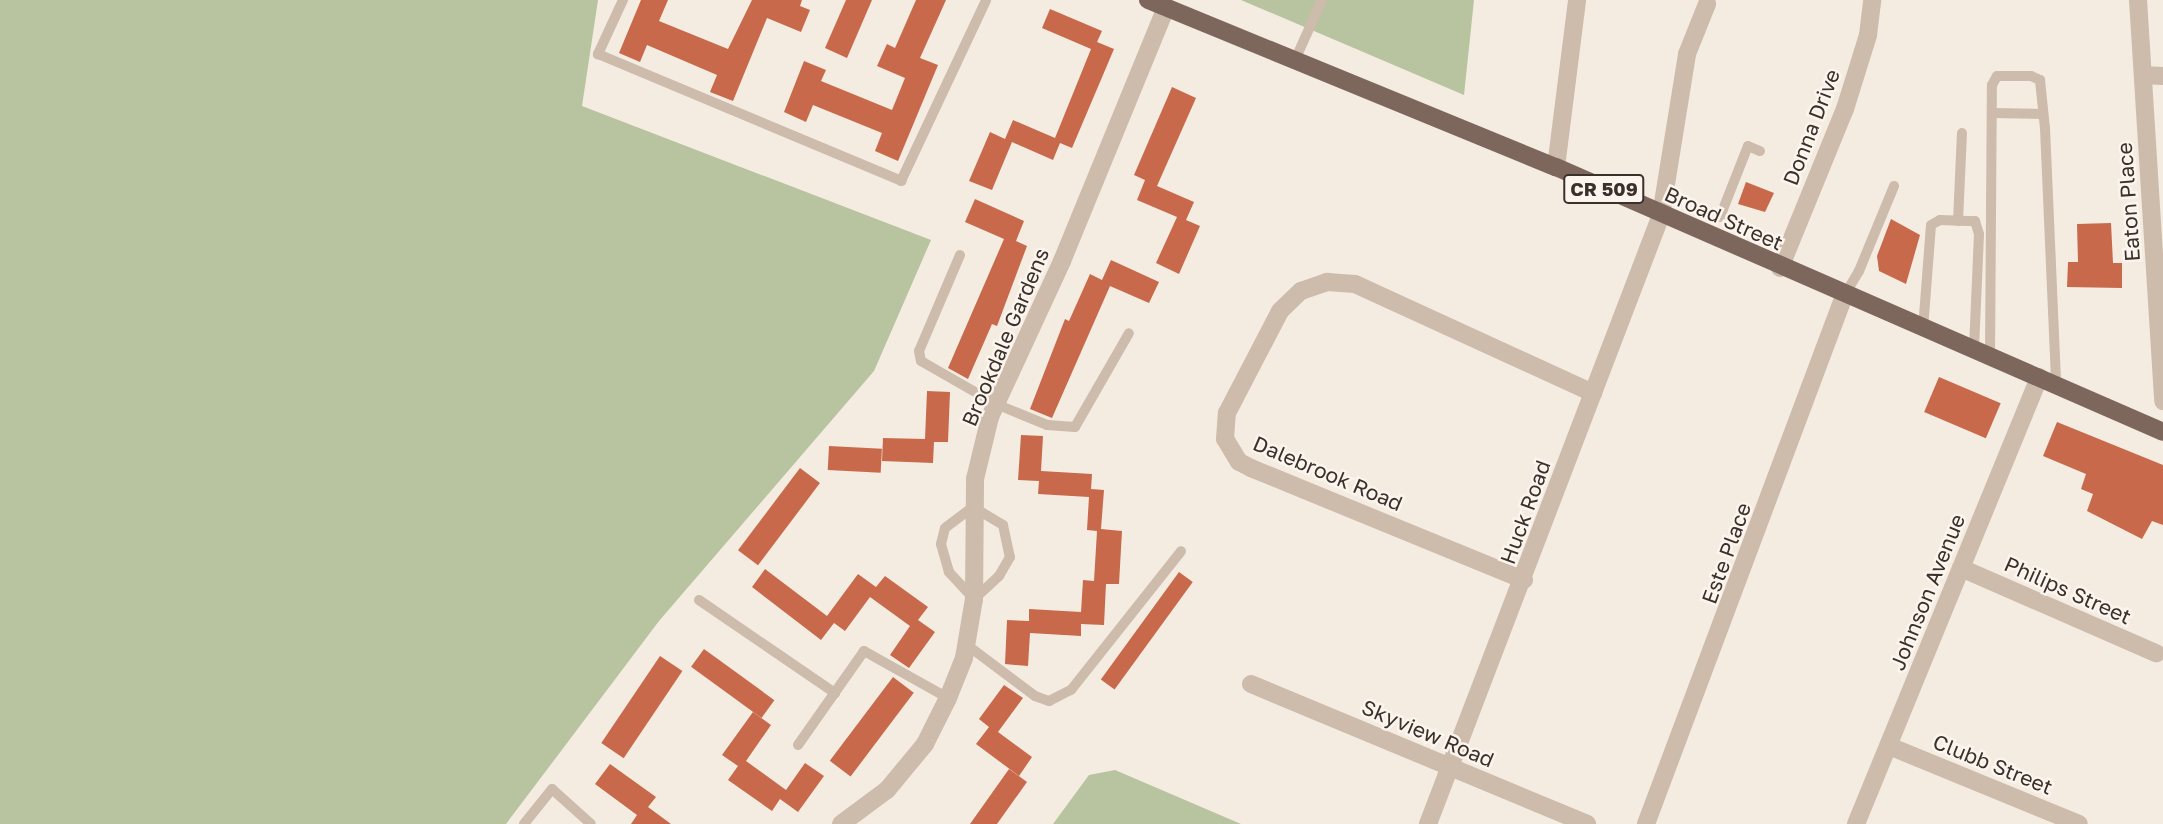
<!DOCTYPE html>
<html>
<head>
<meta charset="utf-8">
<style>
  body { margin:0 }
  #map { position:relative; width:2163px; height:824px; overflow:hidden; background:#f4ebe1; font-family:"Golos Text",sans-serif }
  div>[style] { position:absolute }
  .green>* { inset:0; background:#b8c4a0 }
  .building>* { inset:0; background:#c8694b; transform-origin:0 0 }
  .lane>* { height:10px; margin:-5px; padding:0 5px; transform-origin:5px; border-radius:5px; background:#cdbbac }
  .street>* { height:18px; margin:-9px; padding:0 9px; transform-origin:9px; border-radius:9px; background:#cdbbac }
  .primary>* { height:18px; margin:-9px; padding:0 9px; transform-origin:9px; border-radius:9px; background:#7d675c }
  span { translate:-50% -50%; white-space:nowrap; text-align:center; line-height:1.15; -webkit-text-stroke:5px #fbf5ee; paint-order:stroke }
  .shield-label span { padding:2px 5px; background:#fbf5ee; border:2px solid; border-radius:5px; -webkit-text-stroke-width:0 }
  .shield-label { font-size:19px; color:#3b302b; font-weight:700 }
  .street-label { font-size:21px; color:#3b302b }
</style>
</head>
<body>
<div id="map">
  <div class="green">
    <i style="clip-path:polygon(0 0,598px 0,582px 106px,931px 240px,874px 371px,659px 621px,506px 824px,0 824px)"></i>
    <i style="clip-path:polygon(1241px 0,1474px 0,1464px 95px)"></i>
    <i style="clip-path:polygon(1115px 770px,1241px 824px,1053px 824px,1089px 775px)"></i>
  </div>
  <div class="building">
    <i style="clip-path:polygon(641px 0,668px 0,659px 21px,728px 49px,752px 0,802px 0,800px 6px,810px 10px,801px 32px,767px 18px,733px 101px,710px 92px,717px 75px,647px 45px,640px 62px,619px 53px)"></i>
    <i style="clip-path:polygon(846px 0,872px 0,847px 58px,825px 48px)"></i>
    <i style="clip-path:polygon(916px 0,946px 0,920px 58px,938px 65px,898px 161px,875px 151px,882px 133px,813px 105px,806px 122px,784px 112px,804px 61px,826px 70px,821px 81px,892px 110px,905px 78px,877px 66px,887px 44px,895px 48px)"></i>
    <i style="clip-path:polygon(1050px 9px,1102px 31px,1097px 42px,1114px 49px,1072px 148px,1060px 143px,1053px 160px,1012px 142px,992px 190px,969px 181px,990px 132px,1005px 139px,1013px 120px,1055px 138px,1091px 49px,1042px 28px)"></i>
    <i style="clip-path:polygon(1172px 87px,1196px 98px,1157px 186px,1194px 202px,1186px 220px,1200px 226px,1179px 274px,1156px 263px,1177px 217px,1137px 200px,1145px 180px,1134px 175px)"></i>
    <i style="clip-path:polygon(1746px 182px,1774px 193px,1765px 212px,1738px 204px)"></i>
    <i style="clip-path:polygon(975px 199px,1024px 221px,1016px 241px,1027px 246px,997px 326px,992px 324px,968px 379px,948px 368px,1004px 239px,965px 222px)"></i>
    <i style="clip-path:polygon(1891px 219px,1920px 235px,1906px 284px,1879px 271px,1877px 256px)"></i>
    <i style="clip-path:polygon(2111px 223px,2113px 263px,2122px 263px,2122px 288px,2067px 287px,2068px 262px,2078px 262px,2077px 224px)"></i>
    <i style="clip-path:polygon(1111px 260px,1159px 282px,1149px 303px,1110px 286px,1052px 418px,1030px 409px,1065px 319px,1069px 321px,1090px 274px,1102px 280px)"></i>
    <i style="left:1939px;top:377px;width:67px;height:38px;rotate:23deg"></i>
    <i style="clip-path:polygon(927px 391px,950px 392px,948px 442px,934px 442px,933px 463px,882px 461px,883px 438px,925px 439px)"></i>
    <i style="clip-path:polygon(2057px 422px,2163px 465px,2163px 525px,2152px 521px,2142px 539px,2087px 511px,2093px 494px,2081px 489px,2086px 474px,2043px 456px)"></i>
    <i style="clip-path:polygon(1021px 435px,1043px 436px,1041px 471px,1092px 474px,1091px 489px,1104px 490px,1101px 529px,1122px 531px,1119px 584px,1106px 584px,1104px 625px,1081px 624px,1081px 636px,1030px 633px,1028px 666px,1005px 664px,1007px 620px,1029px 621px,1029px 609px,1081px 612px,1083px 580px,1094px 581px,1097px 531px,1087px 530px,1089px 497px,1038px 494px,1039px 481px,1018px 480px)"></i>
    <i style="left:829px;top:446px;width:53px;height:24px;rotate:3deg"></i>
    <i style="left:800px;top:468px;width:25px;height:103px;rotate:37deg"></i>
    <i style="clip-path:polygon(765px 569px,827px 616px,858px 574px,876px 587px,885px 576px,928px 607px,918px 620px,935px 632px,909px 668px,890px 655px,910px 626px,870px 597px,845px 631px,834px 623px,821px 640px,752px 587px)"></i>
    <i style="left:1179px;top:572px;width:17px;height:133px;rotate:36deg"></i>
    <i style="left:704px;top:649px;width:87px;height:22px;rotate:36deg"></i>
    <i style="left:660px;top:656px;width:27px;height:105px;rotate:34deg"></i>
    <i style="left:893px;top:677px;width:26px;height:105px;rotate:37deg"></i>
    <i style="clip-path:polygon(1004px 685px,1023px 698px,998px 732px,1032px 757px,1019px 776px,976px 744px,989px 727px,979px 719px)"></i>
    <i style="clip-path:polygon(753px 712px,771px 725px,746px 761px,786px 790px,805px 763px,824px 776px,798px 812px,780px 799px,772px 811px,728px 780px,738px 766px,722px 755px)"></i>
    <i style="clip-path:polygon(610px 764px,656px 797px,648px 807px,671px 824px,631px 824px,637px 815px,595px 784px)"></i>
    <i style="clip-path:polygon(1009px 769px,1027px 782px,997px 824px,970px 824px)"></i>
  </div>
  <div class="lane">
    <i style="left:623px;top:0;width:60px;rotate:114.8deg"></i>
    <i style="left:598px;top:54px;width:329px;rotate:22.7deg"></i>
    <i style="left:901px;top:181px;width:200px;rotate:-64.8deg"></i>
    <i style="left:1295px;top:60px;width:66px;rotate:-65.8deg"></i>
    <i style="left:1992px;top:113px;width:51px;rotate:1.1deg"></i>
    <i style="left:1720px;top:217px;width:76px;rotate:-68.5deg"></i>
    <i style="left:1748px;top:146px;width:13px;rotate:23deg"></i>
    <i style="left:1958px;top:221px;width:88px;rotate:-87.4deg"></i>
    <i style="left:960px;top:255px;width:104px;rotate:113.1deg"></i>
    <i style="left:919px;top:351px;width:10px;rotate:79deg"></i>
    <i style="left:921px;top:361px;width:86px;rotate:29.8deg"></i>
    <i style="left:996px;top:404px;width:55px;rotate:22.4deg"></i>
    <i style="left:1047px;top:425px;width:28px;rotate:4deg"></i>
    <i style="left:1075px;top:427px;width:108px;rotate:-60.1deg"></i>
    <i style="left:1844px;top:296px;width:29px;rotate:-59deg"></i>
    <i style="left:1859px;top:271px;width:92px;rotate:-67.6deg"></i>
    <i style="left:1923px;top:329px;width:104px;rotate:-85.6deg"></i>
    <i style="left:1931px;top:225px;width:10px;rotate:-29deg"></i>
    <i style="left:1940px;top:220px;width:35px;rotate:2deg"></i>
    <i style="left:1975px;top:221px;width:14px;rotate:73deg"></i>
    <i style="left:1979px;top:234px;width:116px;rotate:92.5deg"></i>
    <i style="left:1990px;top:357px;width:272px;rotate:-89.6deg"></i>
    <i style="left:1992px;top:85px;width:10px;rotate:-61deg"></i>
    <i style="left:1997px;top:76px;width:34px"></i>
    <i style="left:2031px;top:76px;width:10px;rotate:24deg"></i>
    <i style="left:2040px;top:80px;width:48px;rotate:84.1deg"></i>
    <i style="left:2045px;top:128px;width:257px;rotate:87.5deg"></i>
    <i style="left:973px;top:507px;width:35px;rotate:31deg"></i>
    <i style="left:1003px;top:525px;width:33px;rotate:78deg"></i>
    <i style="left:1010px;top:557px;width:22px;rotate:120deg"></i>
    <i style="left:999px;top:576px;width:34px;rotate:137deg"></i>
    <i style="left:974px;top:599px;width:37px;rotate:-133deg"></i>
    <i style="left:949px;top:572px;width:29px;rotate:-106deg"></i>
    <i style="left:941px;top:544px;width:16px;rotate:-76deg"></i>
    <i style="left:945px;top:528px;width:35px;rotate:-37deg"></i>
    <i style="left:699px;top:600px;width:165px;rotate:34.4deg"></i>
    <i style="left:967px;top:645px;width:85px;rotate:36.9deg"></i>
    <i style="left:1035px;top:696px;width:15px;rotate:20deg"></i>
    <i style="left:1049px;top:701px;width:25px;rotate:-27deg"></i>
    <i style="left:1071px;top:690px;width:177px;rotate:-51.6deg"></i>
    <i style="left:798px;top:745px;width:115px;rotate:-54.9deg"></i>
    <i style="left:864px;top:651px;width:96px;rotate:29.2deg"></i>
    <i style="left:524px;top:824px;width:45px;rotate:-51.3deg"></i>
    <i style="left:552px;top:789px;width:52px;rotate:41.9deg"></i>
  </div>
  <div class="street">
    <i style="left:2138px;top:0;width:402px;rotate:86.4deg"></i>
    <i style="left:2143px;top:75px;width:20px;rotate:3deg"></i>
    <i style="left:1556px;top:167px;width:168px;rotate:-82.8deg"></i>
    <i style="left:1780px;top:268px;width:172px;rotate:-67.8deg"></i>
    <i style="left:1845px;top:109px;width:77px;rotate:-72.7deg"></i>
    <i style="left:1868px;top:35px;width:35px;rotate:-83deg"></i>
    <i style="left:1961px;top:568px;width:213px;rotate:23.6deg"></i>
    <i style="left:1524px;top:580px;width:295px;rotate:-157.7deg"></i>
    <i style="left:1251px;top:468px;width:13px;rotate:-153deg"></i>
    <i style="left:1239px;top:462px;width:27px;rotate:-121deg"></i>
    <i style="left:1225px;top:439px;width:26px;rotate:-86deg"></i>
    <i style="left:1227px;top:413px;width:115px;rotate:-62.5deg"></i>
    <i style="left:1280px;top:311px;width:29px;rotate:-44deg"></i>
    <i style="left:1301px;top:291px;width:28px;rotate:-19deg"></i>
    <i style="left:1327px;top:282px;width:28px;rotate:4deg"></i>
    <i style="left:1355px;top:284px;width:262px;rotate:24.6deg"></i>
    <i style="left:1251px;top:684px;width:364px;rotate:22.6deg"></i>
    <i style="left:1889px;top:746px;width:205px;rotate:22.3deg"></i>
    <i style="left:841px;top:824px;width:57px;rotate:-36.5deg"></i>
    <i style="left:887px;top:790px;width:60px;rotate:-50.4deg"></i>
    <i style="left:925px;top:744px;width:51px;rotate:-63.4deg"></i>
    <i style="left:948px;top:698px;width:43px;rotate:-68.2deg"></i>
    <i style="left:964px;top:658px;width:60px;rotate:-80.4deg"></i>
    <i style="left:974px;top:599px;width:120px;rotate:-89.5deg"></i>
    <i style="left:975px;top:479px;width:64px;rotate:-76.4deg"></i>
    <i style="left:990px;top:417px;width:172px;rotate:-65.2deg"></i>
    <i style="left:1062px;top:261px;width:274px;rotate:-67.7deg"></i>
    <i style="left:1428px;top:824px;width:652px;rotate:-69.06deg"></i>
    <i style="left:1661px;top:215px;width:163px;rotate:-80.8deg"></i>
    <i style="left:1687px;top:54px;width:54px;rotate:-68.2deg"></i>
    <i style="left:1646px;top:824px;width:564px;rotate:-69.44deg"></i>
    <i style="left:1856px;top:824px;width:483px;rotate:-67.7deg"></i>
  </div>
  <div class="primary">
    <i style="left:1148px;top:0;width:441px;rotate:22.3deg"></i>
    <i style="left:1556px;top:167px;width:662px;rotate:23.58deg"></i>
  </div>
  <div class="shield-label">
    <span style="left:1604px;top:189px">CR 509</span>
  </div>
  <div class="street-label">
    <span style="left:1811px;top:127px;rotate:-69deg">Donna Drive</span>
    <span style="left:2128px;top:202px;rotate:-94deg">Eaton Place</span>
    <span style="left:1724px;top:218px;rotate:24deg">Broad Street</span>
    <span style="left:1005px;top:337px;rotate:-67deg">Brookdale Gardens</span>
    <span style="left:1328px;top:473px;rotate:23deg">Dalebrook Road</span>
    <span style="left:1525px;top:512px;rotate:-70deg">Huck Road</span>
    <span style="left:1726px;top:553px;rotate:-70deg">Este Place</span>
    <span style="left:2068px;top:590px;rotate:24deg">Philips Street</span>
    <span style="left:1927px;top:592px;rotate:-68deg">Johnson Avenue</span>
    <span style="left:1428px;top:733px;rotate:23deg">Skyview Road</span>
    <span style="left:1993px;top:764px;rotate:22deg">Clubb Street</span>
  </div>
</div>
</body>
</html>
